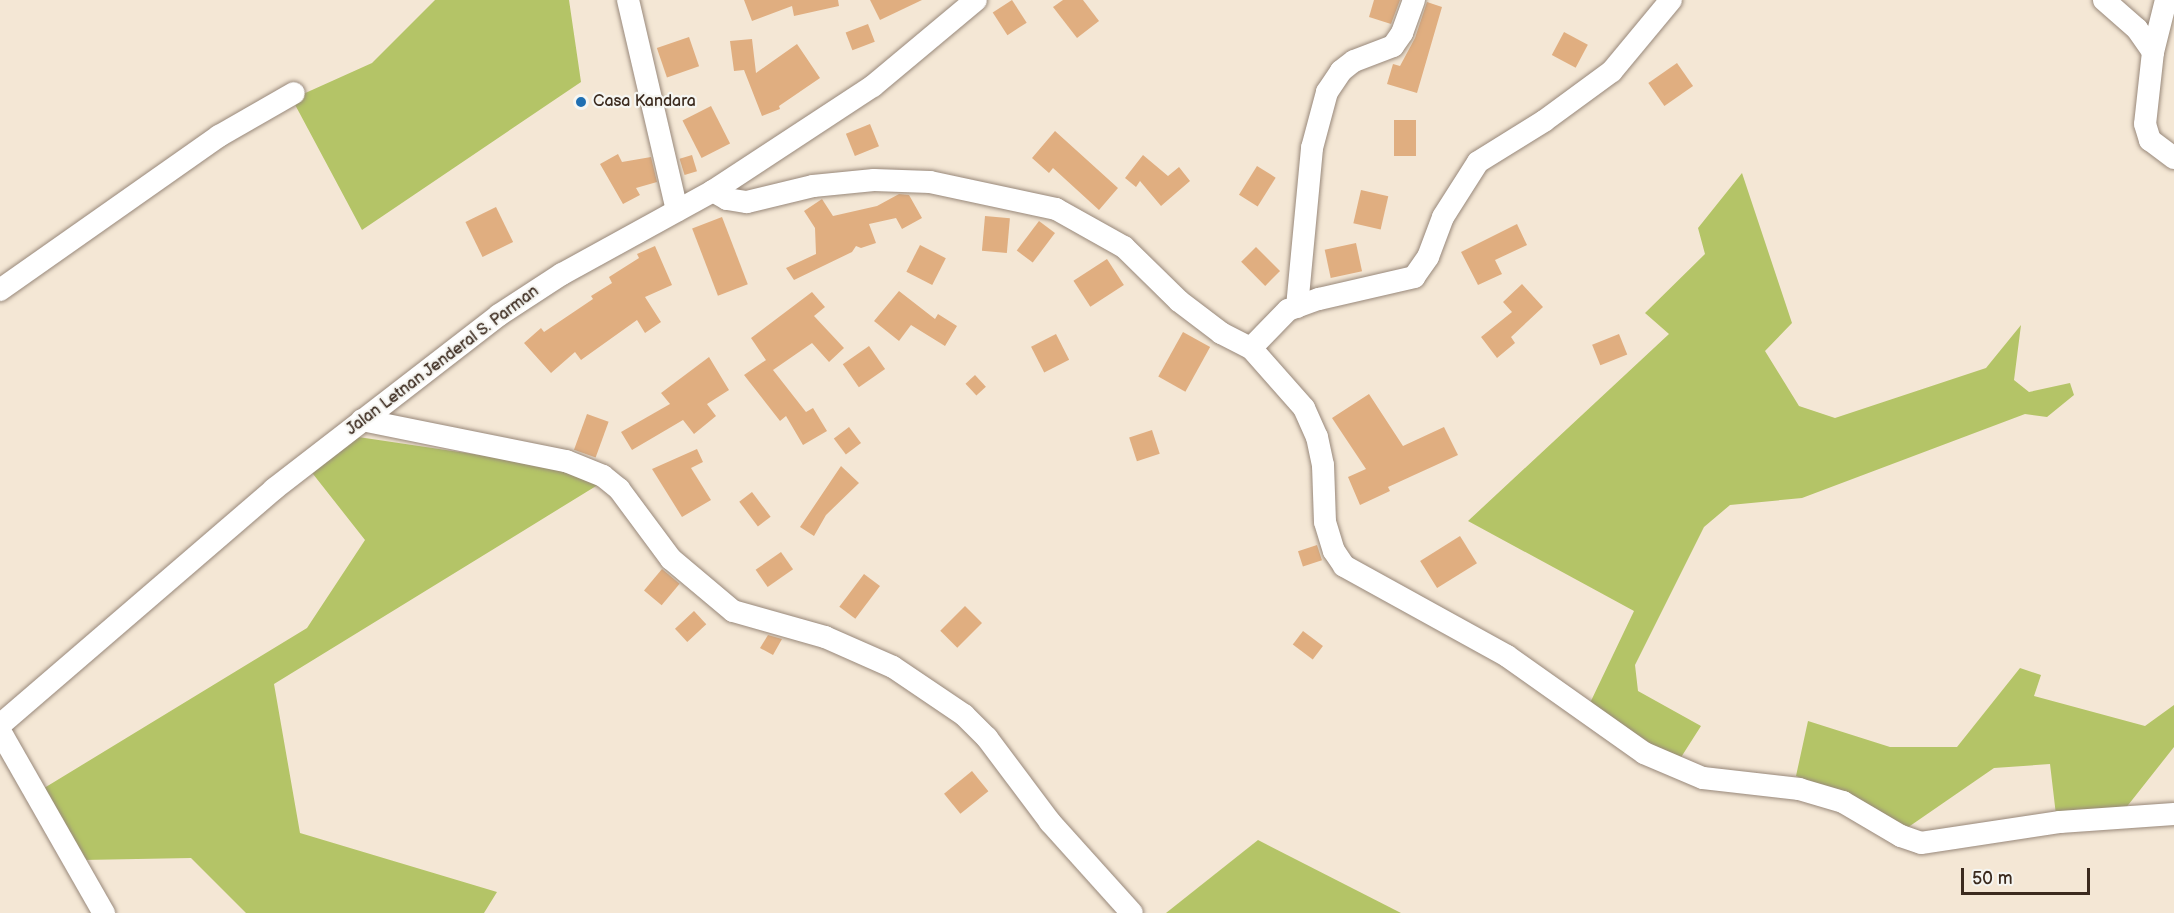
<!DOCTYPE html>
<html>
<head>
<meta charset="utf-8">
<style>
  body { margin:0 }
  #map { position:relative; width:2174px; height:913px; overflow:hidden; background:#f4e7d5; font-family:"Balsamiq Sans",sans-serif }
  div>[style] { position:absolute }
  .green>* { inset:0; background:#b4c467 }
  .building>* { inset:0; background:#e0ae80; transform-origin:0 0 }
  .roads { filter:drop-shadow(0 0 2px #98887a) drop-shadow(0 0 2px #98887a) }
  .minor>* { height:22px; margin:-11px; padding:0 11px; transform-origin:11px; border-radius:11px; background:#fff }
  .dots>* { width:16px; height:16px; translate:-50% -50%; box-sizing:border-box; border:3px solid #f6f6f2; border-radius:50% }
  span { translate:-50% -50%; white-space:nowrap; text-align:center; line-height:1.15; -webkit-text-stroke:4.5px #f6f6f2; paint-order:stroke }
  .poi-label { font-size:16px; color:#3b2a1e }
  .left { translate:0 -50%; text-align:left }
  .street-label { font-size:16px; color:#3b2a1e }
  .scale { position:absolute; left:1961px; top:868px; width:129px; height:27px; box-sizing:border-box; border:3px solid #3b2a1e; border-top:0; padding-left:8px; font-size:18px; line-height:21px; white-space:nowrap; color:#3b2a1e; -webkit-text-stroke:4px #f6f6f2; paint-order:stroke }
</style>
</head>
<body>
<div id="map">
  <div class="green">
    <i style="clip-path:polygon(435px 0,569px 0,581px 82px,362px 230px,292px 99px,372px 63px)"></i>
    <i style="clip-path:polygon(1742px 173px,1792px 323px,1765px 351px,1799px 406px,1835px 418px,1986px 368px,2021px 325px,2014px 380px,2029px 392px,2070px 383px,2074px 395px,2047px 417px,2025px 414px,1802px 498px,1730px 505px,1704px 527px,1635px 665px,1638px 691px,1701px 726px,1678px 762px,1590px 703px,1634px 611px,1468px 521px,1669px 334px,1645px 313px,1705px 254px,1698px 228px)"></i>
    <i style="clip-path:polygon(338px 434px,614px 475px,274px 684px,300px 833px,497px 892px,484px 913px,246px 913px,191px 858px,83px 860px,36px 793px,307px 628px,365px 540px,302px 460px)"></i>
    <i style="clip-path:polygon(2020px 668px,2041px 675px,2034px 696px,2145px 726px,2174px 705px,2174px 747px,2125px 809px,2056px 815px,2050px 764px,1994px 768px,1907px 828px,1873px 807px,1796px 776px,1808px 721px,1890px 747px,1957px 747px)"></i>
    <i style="clip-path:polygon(1258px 840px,1401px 913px,1166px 913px)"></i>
  </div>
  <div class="building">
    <i style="clip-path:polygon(744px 0,838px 0,839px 6px,794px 16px,792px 6px,752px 21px)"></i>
    <i style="clip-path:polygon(870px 0,922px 0,880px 20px)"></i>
    <i style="left:1012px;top:0;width:27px;height:23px;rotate:57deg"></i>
    <i style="clip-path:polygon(1063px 0,1083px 0,1099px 21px,1077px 38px,1053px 7px)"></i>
    <i style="clip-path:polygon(1374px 0,1400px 0,1391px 24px,1369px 17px)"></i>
    <i style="clip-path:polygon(1427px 2px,1442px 7px,1417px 93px,1387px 84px,1393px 64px,1400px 66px,1415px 38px)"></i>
    <i style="left:868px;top:24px;width:19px;height:24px;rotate:69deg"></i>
    <i style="left:1564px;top:32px;width:27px;height:26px;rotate:28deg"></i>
    <i style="left:689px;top:37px;width:31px;height:34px;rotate:71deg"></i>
    <i style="clip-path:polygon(752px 39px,756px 73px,797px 44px,820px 78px,779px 106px,780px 109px,762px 116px,744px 70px,734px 71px,730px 41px)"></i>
    <i style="left:1677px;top:63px;width:28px;height:35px;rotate:55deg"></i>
    <i style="left:711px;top:106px;width:42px;height:32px;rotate:63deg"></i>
    <i style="left:1394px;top:120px;width:22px;height:36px"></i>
    <i style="left:870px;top:124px;width:24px;height:26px;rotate:68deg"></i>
    <i style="clip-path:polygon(1055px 131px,1118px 188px,1099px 210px,1053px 168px,1049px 173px,1032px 158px)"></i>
    <i style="clip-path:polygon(618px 154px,622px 162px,651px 157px,657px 182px,636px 188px,640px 195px,623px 204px,600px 164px)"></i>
    <i style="left:692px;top:155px;width:17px;height:13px;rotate:73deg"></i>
    <i style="clip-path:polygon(1143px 155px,1168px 176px,1179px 167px,1190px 181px,1161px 206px,1140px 181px,1136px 187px,1125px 178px)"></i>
    <i style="left:1257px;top:166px;width:22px;height:34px;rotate:32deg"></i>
    <i style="left:1361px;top:190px;width:28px;height:34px;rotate:13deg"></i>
    <i style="clip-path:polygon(899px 194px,909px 195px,922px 218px,902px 229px,896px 218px,869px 224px,876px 243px,861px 248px,856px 246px,852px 252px,794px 280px,786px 268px,816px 254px,815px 228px,804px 211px,822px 199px,833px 216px,877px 206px)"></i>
    <i style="left:496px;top:207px;width:39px;height:34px;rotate:64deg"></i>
    <i style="left:985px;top:216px;width:25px;height:35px;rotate:5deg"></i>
    <i style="left:722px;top:217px;width:72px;height:32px;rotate:69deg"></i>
    <i style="left:1039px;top:221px;width:20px;height:37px;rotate:37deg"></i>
    <i style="clip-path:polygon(1517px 224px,1527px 245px,1495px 260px,1502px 274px,1478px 285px,1461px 252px)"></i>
    <i style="left:1356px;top:243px;width:29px;height:32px;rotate:78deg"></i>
    <i style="left:920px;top:245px;width:29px;height:30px;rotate:27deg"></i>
    <i style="clip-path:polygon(655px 246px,672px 285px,645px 297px,661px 322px,645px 333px,637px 320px,581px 360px,575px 352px,551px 373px,524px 343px,541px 328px,544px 332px,593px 299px,591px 296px,612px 283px,609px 277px,639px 258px,637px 254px)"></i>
    <i style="left:1256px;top:247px;width:34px;height:21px;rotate:45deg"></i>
    <i style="left:1107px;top:259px;width:31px;height:40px;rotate:57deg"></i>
    <i style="clip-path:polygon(1522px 284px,1543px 307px,1511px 337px,1515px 343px,1497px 358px,1481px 337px,1512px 312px,1503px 302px)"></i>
    <i style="clip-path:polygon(899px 291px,935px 319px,938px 314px,957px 326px,945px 346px,911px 325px,899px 341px,874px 321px)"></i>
    <i style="clip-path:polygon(812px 292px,825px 307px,814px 316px,844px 348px,829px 362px,812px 343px,773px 370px,806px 412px,813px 408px,827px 431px,803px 445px,786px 416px,780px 421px,744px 375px,766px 360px,772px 369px,751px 338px)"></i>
    <i style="left:1183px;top:332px;width:31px;height:51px;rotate:29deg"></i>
    <i style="left:1056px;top:334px;width:29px;height:28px;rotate:63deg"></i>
    <i style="left:1619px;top:334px;width:22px;height:29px;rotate:68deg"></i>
    <i style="left:869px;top:346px;width:28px;height:32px;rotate:55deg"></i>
    <i style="clip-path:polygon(709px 357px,729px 390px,707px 404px,716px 416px,694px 434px,683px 420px,632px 450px,621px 432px,670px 404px,661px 393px)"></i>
    <i style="left:975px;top:375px;width:16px;height:13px;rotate:47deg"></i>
    <i style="clip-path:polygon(1369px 394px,1403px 446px,1444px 427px,1458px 455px,1388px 487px,1390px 491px,1360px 505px,1348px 477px,1366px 469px,1332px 418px)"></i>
    <i style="left:587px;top:414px;width:23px;height:38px;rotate:20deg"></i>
    <i style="left:849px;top:427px;width:20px;height:19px;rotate:53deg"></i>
    <i style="left:1152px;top:430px;width:25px;height:24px;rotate:72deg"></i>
    <i style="clip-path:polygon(697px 449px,703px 462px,691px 468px,711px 500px,682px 517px,652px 469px)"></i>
    <i style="clip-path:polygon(841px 466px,859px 483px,826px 515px,814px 536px,800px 527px)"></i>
    <i style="left:752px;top:492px;width:31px;height:16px;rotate:53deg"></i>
    <i style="left:1460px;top:536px;width:32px;height:47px;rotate:58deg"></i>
    <i style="left:1317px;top:545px;width:16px;height:20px;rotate:72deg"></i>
    <i style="left:781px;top:552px;width:21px;height:31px;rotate:55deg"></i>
    <i style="left:662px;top:569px;width:23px;height:28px;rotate:40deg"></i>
    <i style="left:864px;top:574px;width:20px;height:41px;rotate:37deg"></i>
    <i style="left:965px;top:606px;width:24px;height:35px;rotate:45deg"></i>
    <i style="left:694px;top:611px;width:18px;height:26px;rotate:47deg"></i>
    <i style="left:1303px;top:631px;width:25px;height:17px;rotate:37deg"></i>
    <i style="clip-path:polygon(768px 635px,782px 639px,773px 655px,760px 648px)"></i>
    <i style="left:972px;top:771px;width:26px;height:36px;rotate:51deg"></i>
  </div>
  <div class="roads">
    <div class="minor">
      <i style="left:628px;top:0;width:216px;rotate:76.9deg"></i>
      <i style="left:2104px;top:0;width:44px;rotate:41.3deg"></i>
      <i style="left:2137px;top:29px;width:28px;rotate:55deg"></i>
      <i style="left:2166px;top:0;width:54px;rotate:104deg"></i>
      <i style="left:2153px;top:52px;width:72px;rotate:96.3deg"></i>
      <i style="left:2145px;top:124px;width:17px;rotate:73deg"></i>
      <i style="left:2150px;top:140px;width:30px;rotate:37deg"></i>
      <i style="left:713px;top:191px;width:16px;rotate:30deg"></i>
      <i style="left:727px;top:199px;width:20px;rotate:9deg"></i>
      <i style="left:747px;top:202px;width:68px;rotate:-13.6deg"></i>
      <i style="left:813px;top:186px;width:61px;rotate:-5.6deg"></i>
      <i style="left:874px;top:180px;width:56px;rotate:2deg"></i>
      <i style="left:930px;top:182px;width:129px;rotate:12.1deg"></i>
      <i style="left:1056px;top:209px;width:78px;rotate:29.2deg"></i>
      <i style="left:1124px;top:247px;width:77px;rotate:44.5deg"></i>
      <i style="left:1179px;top:301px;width:53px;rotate:37.3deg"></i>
      <i style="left:1221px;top:333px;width:34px;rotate:27deg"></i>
      <i style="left:1251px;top:348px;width:53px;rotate:-45.8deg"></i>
      <i style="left:1288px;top:310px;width:33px;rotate:-20deg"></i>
      <i style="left:1319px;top:299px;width:98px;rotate:-13deg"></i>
      <i style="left:1414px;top:277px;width:24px;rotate:-55deg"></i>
      <i style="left:1428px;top:257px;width:43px;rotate:-69.4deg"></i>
      <i style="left:1443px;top:217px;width:65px;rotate:-57.5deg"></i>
      <i style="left:1478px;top:162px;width:78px;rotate:-31.8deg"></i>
      <i style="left:1544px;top:121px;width:84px;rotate:-36.3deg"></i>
      <i style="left:1612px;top:71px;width:92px;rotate:-50.3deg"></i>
      <i style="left:0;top:290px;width:268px;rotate:-35.1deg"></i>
      <i style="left:219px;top:136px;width:86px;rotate:-29.8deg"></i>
      <i style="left:1297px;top:307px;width:160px;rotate:-84.6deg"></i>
      <i style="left:1312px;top:148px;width:58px;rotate:-75deg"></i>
      <i style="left:1327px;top:92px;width:25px;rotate:-56deg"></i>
      <i style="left:1341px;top:71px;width:16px;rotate:-38deg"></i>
      <i style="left:1354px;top:61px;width:42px;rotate:-21deg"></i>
      <i style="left:1393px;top:46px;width:16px;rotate:-55deg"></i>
      <i style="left:1402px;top:33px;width:35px;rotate:-70deg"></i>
      <i style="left:1251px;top:348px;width:80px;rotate:48.5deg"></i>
      <i style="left:1304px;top:408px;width:32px;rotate:66deg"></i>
      <i style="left:1317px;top:437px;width:29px;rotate:78deg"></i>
      <i style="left:1323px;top:465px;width:57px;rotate:88deg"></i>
      <i style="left:1325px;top:522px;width:30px;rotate:73deg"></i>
      <i style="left:1334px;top:551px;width:18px;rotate:56deg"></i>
      <i style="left:1344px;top:566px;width:186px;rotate:28.9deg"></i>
      <i style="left:1507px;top:656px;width:168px;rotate:35.3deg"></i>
      <i style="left:1644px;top:753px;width:64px;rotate:23deg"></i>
      <i style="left:1703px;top:778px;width:97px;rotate:6.5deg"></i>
      <i style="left:1799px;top:789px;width:46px;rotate:16.5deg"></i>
      <i style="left:1843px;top:802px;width:67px;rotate:30.4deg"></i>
      <i style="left:1901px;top:836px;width:21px;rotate:19deg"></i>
      <i style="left:1921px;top:843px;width:141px;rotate:-8.6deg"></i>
      <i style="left:2060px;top:822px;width:114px;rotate:-4deg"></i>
      <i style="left:362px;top:420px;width:208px;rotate:11.4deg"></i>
      <i style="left:566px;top:461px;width:40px;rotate:22deg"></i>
      <i style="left:603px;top:476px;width:21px;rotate:39deg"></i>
      <i style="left:619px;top:489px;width:87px;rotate:53.4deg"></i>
      <i style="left:671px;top:559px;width:81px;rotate:40deg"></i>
      <i style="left:733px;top:611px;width:96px;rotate:15.8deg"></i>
      <i style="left:825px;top:637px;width:74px;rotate:23.8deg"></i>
      <i style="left:893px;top:667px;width:86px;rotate:34.1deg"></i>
      <i style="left:964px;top:715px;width:33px;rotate:45deg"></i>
      <i style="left:987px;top:738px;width:105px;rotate:53.1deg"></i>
      <i style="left:1050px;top:822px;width:122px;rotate:48deg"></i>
      <i style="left:0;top:725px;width:362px;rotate:-40.7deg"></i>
      <i style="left:274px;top:489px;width:284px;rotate:-37.7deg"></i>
      <i style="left:499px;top:315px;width:75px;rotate:-33.1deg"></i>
      <i style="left:562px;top:274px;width:172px;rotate:-28.8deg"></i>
      <i style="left:713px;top:191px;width:191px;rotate:-33.3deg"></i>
      <i style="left:873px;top:86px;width:134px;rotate:-39.9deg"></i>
      <i style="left:0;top:731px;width:210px;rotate:60.3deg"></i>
    </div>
  </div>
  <div class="dots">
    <i style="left:581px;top:102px;background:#1f6fb2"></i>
  </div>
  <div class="poi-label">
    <span class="left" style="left:593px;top:102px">Casa Kandara</span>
  </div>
  <div class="street-label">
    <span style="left:443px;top:361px;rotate:-37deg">Jalan Letnan Jenderal S. Parman</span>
  </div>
  <div class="scale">50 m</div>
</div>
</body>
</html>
